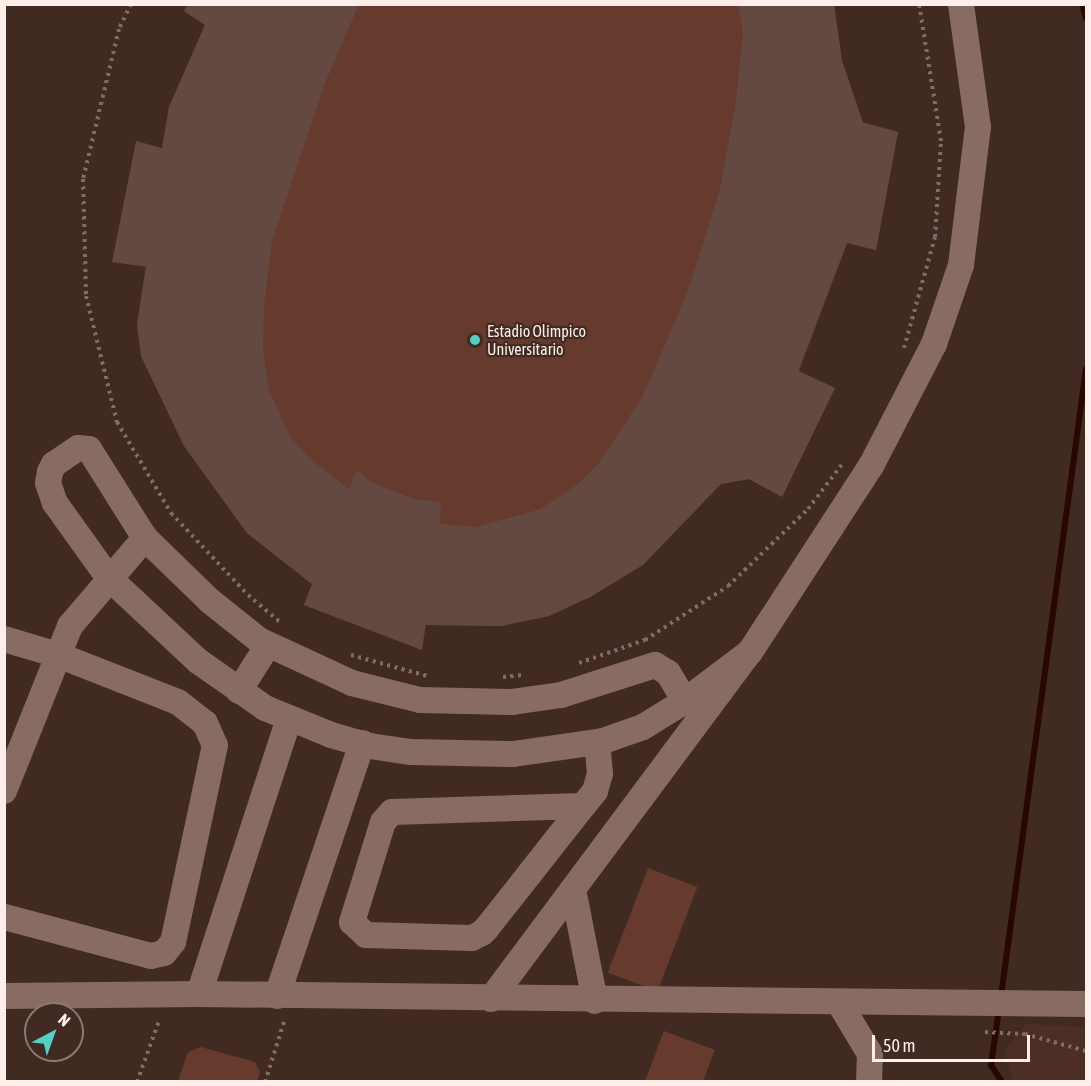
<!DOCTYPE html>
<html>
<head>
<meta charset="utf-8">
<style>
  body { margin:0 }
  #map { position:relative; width:1091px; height:1086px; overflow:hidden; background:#412a22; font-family:"Asap Condensed",sans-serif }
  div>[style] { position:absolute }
  .built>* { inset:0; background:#4d2e25 }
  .green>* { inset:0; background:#663b2e; transform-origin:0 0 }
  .stream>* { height:6px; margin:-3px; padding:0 3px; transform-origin:3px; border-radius:3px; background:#2a0600 }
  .building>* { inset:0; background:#634941 }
  .path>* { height:4px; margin-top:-2px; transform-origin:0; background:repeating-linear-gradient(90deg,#816d66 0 3px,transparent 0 7.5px) }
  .minor>* { height:26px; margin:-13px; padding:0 13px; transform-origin:13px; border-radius:13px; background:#886c63 }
  .dots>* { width:16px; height:16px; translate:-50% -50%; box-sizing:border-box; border:3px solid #412a22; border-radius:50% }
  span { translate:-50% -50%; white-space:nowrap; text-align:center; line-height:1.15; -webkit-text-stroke:4.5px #412a22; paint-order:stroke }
  .poi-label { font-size:16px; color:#feeee9 }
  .left { translate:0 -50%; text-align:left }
  .frame { position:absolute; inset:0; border:6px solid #feeee9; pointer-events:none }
  .north { position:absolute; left:24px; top:1002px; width:60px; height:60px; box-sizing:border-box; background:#412a22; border:2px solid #8d7872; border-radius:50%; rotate:41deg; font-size:16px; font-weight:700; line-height:24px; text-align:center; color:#feeee9 }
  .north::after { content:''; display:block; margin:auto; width:21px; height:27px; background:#55cec4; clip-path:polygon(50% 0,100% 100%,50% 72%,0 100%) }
  .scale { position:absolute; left:872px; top:1035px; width:158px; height:27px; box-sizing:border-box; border:3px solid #feeee9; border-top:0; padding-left:8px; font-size:18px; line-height:21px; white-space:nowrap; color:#feeee9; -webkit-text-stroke:4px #412a22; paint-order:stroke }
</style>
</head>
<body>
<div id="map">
  <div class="built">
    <i style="clip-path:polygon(1026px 1024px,1086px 1027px,1086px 1081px,1014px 1081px,1004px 1052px)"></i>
  </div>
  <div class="green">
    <i style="clip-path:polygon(188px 5px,834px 5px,842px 61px,863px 122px,898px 132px,876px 250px,847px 243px,799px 371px,835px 388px,782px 497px,749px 479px,721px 484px,592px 596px,549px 616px,501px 626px,426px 625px,422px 650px,304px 605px,312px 584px,247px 533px,184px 446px,141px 356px,137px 324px,146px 267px,112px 262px,162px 148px,169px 107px,205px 25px,184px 11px)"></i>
    <i style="left:648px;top:868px;width:53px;height:112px;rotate:21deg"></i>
    <i style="clip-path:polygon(664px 1031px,715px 1050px,703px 1081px,645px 1081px)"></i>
    <i style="clip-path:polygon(201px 1047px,255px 1062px,260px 1072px,257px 1081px,178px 1081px,188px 1052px)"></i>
  </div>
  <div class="stream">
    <i style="left:1082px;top:4px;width:15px;rotate:74deg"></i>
    <i style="left:1001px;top:996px;width:633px;rotate:-82.28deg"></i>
    <i style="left:999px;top:1009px;width:57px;rotate:98.1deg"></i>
    <i style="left:991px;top:1065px;width:20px;rotate:57deg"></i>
  </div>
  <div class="building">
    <i style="clip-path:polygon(188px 4px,359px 4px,325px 83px,272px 241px,264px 305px,263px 350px,269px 390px,289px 435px,310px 459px,349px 489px,357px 470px,370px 482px,414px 499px,441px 502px,440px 524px,476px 527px,541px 509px,577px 485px,599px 463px,643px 396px,688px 291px,720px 189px,736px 101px,743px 32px,738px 4px,834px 4px,842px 61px,863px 123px,898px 132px,876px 250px,847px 243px,798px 371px,835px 388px,782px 497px,749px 479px,721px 484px,643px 565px,592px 596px,549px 616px,501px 626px,425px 625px,422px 650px,304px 605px,312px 584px,247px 533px,184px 446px,141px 356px,137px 324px,146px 266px,112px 262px,136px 141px,162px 148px,169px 107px,205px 25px,184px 11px)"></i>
  </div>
  <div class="path">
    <i style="left:131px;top:4px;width:28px;rotate:116deg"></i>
    <i style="left:119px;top:29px;width:154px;rotate:103.5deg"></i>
    <i style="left:83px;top:179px;width:117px;rotate:88.5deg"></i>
    <i style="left:86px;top:296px;width:130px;rotate:76.2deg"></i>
    <i style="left:117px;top:422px;width:106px;rotate:59.3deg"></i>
    <i style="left:171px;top:513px;width:112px;rotate:46.8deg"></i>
    <i style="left:248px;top:595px;width:43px;rotate:40.3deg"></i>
    <i style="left:904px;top:348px;width:115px;rotate:-74.4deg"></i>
    <i style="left:935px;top:237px;width:96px;rotate:-86.4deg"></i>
    <i style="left:941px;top:141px;width:139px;rotate:-99.1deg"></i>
    <i style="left:351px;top:655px;width:79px;rotate:15.4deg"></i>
    <i style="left:579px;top:663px;width:70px;rotate:-19.2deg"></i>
    <i style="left:645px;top:640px;width:99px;rotate:-33deg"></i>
    <i style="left:728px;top:586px;width:111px;rotate:-43.9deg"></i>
    <i style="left:808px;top:509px;width:58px;rotate:-52.7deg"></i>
    <i style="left:503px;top:677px;width:19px;rotate:-6deg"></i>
    <i style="left:985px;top:1032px;width:40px;rotate:2.9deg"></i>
    <i style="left:1025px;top:1034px;width:63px;rotate:15.6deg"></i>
    <i style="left:137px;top:1082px;width:65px;rotate:-70.2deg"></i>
    <i style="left:265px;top:1082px;width:63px;rotate:-72.4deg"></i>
  </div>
  <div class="minor">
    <i style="left:4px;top:639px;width:56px;rotate:16.5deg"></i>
    <i style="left:58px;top:655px;width:129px;rotate:21.4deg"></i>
    <i style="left:178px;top:702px;width:34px;rotate:38deg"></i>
    <i style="left:205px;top:723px;width:24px;rotate:66deg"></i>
    <i style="left:215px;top:745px;width:201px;rotate:102deg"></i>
    <i style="left:173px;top:942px;width:14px;rotate:129deg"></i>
    <i style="left:164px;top:953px;width:13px;rotate:167deg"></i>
    <i style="left:151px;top:956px;width:152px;rotate:-165.1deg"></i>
    <i style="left:239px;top:691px;width:54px;rotate:-57.8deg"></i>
    <i style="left:685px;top:701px;width:33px;rotate:-121deg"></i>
    <i style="left:668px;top:673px;width:15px;rotate:-148deg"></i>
    <i style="left:655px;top:665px;width:99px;rotate:162.3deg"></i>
    <i style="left:561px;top:695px;width:49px;rotate:171.9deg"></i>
    <i style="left:512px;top:702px;width:92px;rotate:-178.8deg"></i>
    <i style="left:420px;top:700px;width:70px;rotate:-166deg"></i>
    <i style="left:352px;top:683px;width:102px;rotate:-155.2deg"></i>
    <i style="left:259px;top:640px;width:63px;rotate:-141.5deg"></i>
    <i style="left:210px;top:601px;width:91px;rotate:-135.9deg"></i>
    <i style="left:145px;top:538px;width:105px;rotate:-122.2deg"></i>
    <i style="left:89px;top:449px;width:11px;rotate:-175deg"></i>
    <i style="left:78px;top:448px;width:29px;rotate:146deg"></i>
    <i style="left:54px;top:464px;width:9px;rotate:117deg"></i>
    <i style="left:50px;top:472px;width:11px;rotate:100deg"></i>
    <i style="left:48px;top:483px;width:21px;rotate:71deg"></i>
    <i style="left:55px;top:503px;width:91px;rotate:54.4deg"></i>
    <i style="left:108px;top:577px;width:123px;rotate:43deg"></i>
    <i style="left:198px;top:661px;width:82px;rotate:35deg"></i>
    <i style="left:265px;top:708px;width:71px;rotate:22.2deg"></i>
    <i style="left:331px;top:735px;width:41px;rotate:15.8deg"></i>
    <i style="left:370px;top:746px;width:40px;rotate:8.5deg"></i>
    <i style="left:410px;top:752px;width:103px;rotate:1.1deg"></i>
    <i style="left:513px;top:754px;width:91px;rotate:-8.2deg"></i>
    <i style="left:603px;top:741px;width:42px;rotate:-19.3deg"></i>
    <i style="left:643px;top:727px;width:49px;rotate:-31.8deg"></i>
    <i style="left:685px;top:701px;width:81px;rotate:-37deg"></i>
    <i style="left:4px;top:791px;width:178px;rotate:-68.2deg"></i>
    <i style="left:70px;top:626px;width:116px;rotate:-49.6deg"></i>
    <i style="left:583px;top:806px;width:191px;rotate:178.2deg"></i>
    <i style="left:392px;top:812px;width:13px;rotate:132deg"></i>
    <i style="left:383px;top:822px;width:105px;rotate:107.2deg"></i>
    <i style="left:352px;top:922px;width:19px;rotate:43deg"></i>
    <i style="left:366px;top:935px;width:106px;rotate:1.6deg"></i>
    <i style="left:472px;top:938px;width:11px;rotate:-27deg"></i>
    <i style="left:482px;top:933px;width:6px;rotate:-45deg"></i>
    <i style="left:486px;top:929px;width:73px;rotate:-51.7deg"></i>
    <i style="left:531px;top:872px;width:84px;rotate:-51.8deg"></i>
    <i style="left:583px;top:806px;width:19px;rotate:-51deg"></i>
    <i style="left:595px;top:791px;width:18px;rotate:-74deg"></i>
    <i style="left:600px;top:774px;width:32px;rotate:-95deg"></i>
    <i style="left:573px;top:889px;width:114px;rotate:78.9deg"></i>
    <i style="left:199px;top:994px;width:289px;rotate:-71.9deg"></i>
    <i style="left:4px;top:996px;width:195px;rotate:-0.6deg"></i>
    <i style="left:199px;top:994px;width:887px;rotate:0.65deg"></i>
    <i style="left:277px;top:996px;width:267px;rotate:-71.4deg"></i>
    <i style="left:491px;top:999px;width:433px;rotate:-53.3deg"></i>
    <i style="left:750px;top:652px;width:222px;rotate:-57deg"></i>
    <i style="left:871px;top:466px;width:137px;rotate:-62.7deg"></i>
    <i style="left:934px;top:344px;width:83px;rotate:-71.1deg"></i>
    <i style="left:961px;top:265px;width:139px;rotate:-83deg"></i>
    <i style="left:978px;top:127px;width:124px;rotate:-97.9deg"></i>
    <i style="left:840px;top:1004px;width:58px;rotate:59deg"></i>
    <i style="left:870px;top:1054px;width:28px;rotate:92deg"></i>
  </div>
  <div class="dots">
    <i style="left:475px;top:340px;background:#55cec4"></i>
  </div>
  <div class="poi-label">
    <span class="left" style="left:487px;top:340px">Estadio Olímpico<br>Universitario</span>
  </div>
  <div class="frame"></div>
  <div class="north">N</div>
  <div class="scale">50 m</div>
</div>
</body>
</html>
